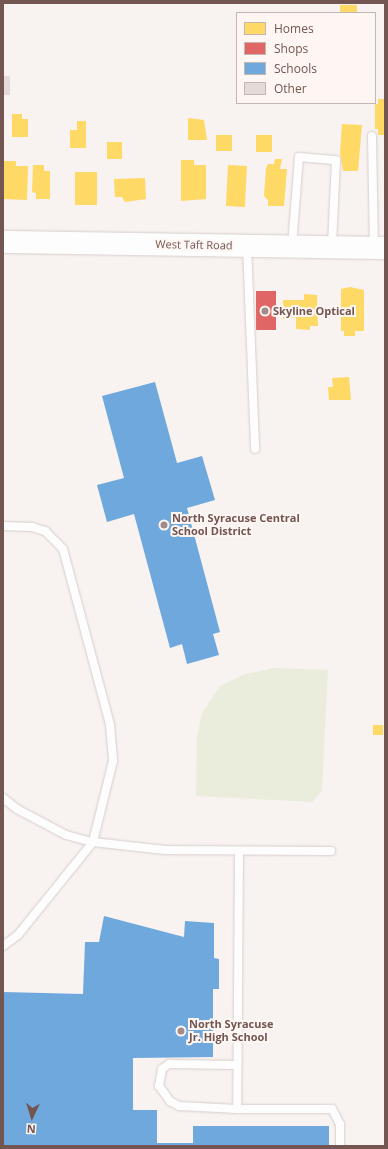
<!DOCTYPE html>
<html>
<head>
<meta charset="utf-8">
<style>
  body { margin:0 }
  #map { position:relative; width:388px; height:1149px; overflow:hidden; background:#f8f2f0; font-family:"Open Sans",sans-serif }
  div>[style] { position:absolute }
  .green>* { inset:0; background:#eaecdc }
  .homes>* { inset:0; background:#ffd966; transform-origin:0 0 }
  .shops>* { inset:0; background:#e06666; transform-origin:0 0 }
  .schools>* { inset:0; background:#6fa8dc }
  .building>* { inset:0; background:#e4dad7; transform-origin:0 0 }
  .roads { filter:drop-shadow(0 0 1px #d6cecc) drop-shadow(0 0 1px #d6cecc) }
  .lane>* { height:8px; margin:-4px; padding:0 4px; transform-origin:4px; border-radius:4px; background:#fefdfd }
  .secondary>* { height:22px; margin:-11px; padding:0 11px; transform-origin:11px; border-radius:11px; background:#fefdfd }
  .dots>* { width:11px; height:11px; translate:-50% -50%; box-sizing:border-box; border:2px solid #fdf6f2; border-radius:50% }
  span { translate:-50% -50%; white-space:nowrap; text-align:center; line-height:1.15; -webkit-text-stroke:4px #fdf6f2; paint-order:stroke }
  .street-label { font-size:11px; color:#735551 }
  .poi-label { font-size:11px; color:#735551; font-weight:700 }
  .left { translate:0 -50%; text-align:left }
  .frame { position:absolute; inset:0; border:4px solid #735551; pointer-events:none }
  .legend { position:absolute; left:236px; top:12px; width:140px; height:92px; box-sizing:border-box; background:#fdf6f2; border:1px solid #c6b6b2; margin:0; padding:5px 7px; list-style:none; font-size:12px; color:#735551 }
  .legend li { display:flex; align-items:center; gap:8px; height:20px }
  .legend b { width:20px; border:1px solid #c6b6b2 }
  .north { position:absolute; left:12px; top:1097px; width:40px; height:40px; -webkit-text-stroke:3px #fdf6f2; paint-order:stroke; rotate:184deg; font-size:11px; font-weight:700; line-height:16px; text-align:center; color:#735551 }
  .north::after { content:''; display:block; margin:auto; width:14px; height:18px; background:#735551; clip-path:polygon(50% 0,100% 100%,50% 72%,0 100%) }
</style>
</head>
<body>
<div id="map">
  <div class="green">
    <i style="clip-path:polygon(274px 668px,328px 670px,322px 791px,312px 802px,196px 796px,197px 737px,202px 713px,220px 686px,245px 674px)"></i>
  </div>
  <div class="homes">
    <i style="left:340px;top:5px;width:17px;height:8px"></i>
    <i style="clip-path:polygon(378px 99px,385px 99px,385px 135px,378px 135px,378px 129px,375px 129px,375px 104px,378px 104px)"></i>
    <i style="clip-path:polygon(12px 114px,22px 114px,22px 119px,28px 119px,28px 137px,12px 137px)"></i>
    <i style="clip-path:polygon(188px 118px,204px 120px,207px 140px,188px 140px)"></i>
    <i style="clip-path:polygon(77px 121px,86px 121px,86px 148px,70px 148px,70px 130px,77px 130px)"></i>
    <i style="clip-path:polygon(342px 124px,362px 125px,358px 171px,343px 171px,340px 153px)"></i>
    <i style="left:216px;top:135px;width:16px;height:16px"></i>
    <i style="left:256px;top:135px;width:16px;height:17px"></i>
    <i style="left:107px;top:142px;width:15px;height:17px"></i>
    <i style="clip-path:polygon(275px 159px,282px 159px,280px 169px,287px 169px,284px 206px,268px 206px,268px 200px,264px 196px,266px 168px,268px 164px,274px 164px)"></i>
    <i style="clip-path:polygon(181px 160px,194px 160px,194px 165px,206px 165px,206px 199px,181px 201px)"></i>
    <i style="clip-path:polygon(3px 161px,16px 161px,16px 166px,28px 166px,27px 200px,3px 199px)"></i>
    <i style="clip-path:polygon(33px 165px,44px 165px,44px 171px,50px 171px,50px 199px,36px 199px,36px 193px,32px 192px)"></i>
    <i style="left:228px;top:165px;width:19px;height:41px;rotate:3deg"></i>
    <i style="left:75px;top:172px;width:22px;height:33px"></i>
    <i style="clip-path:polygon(145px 178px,146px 199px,125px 202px,122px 197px,115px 197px,114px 179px)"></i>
    <i style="clip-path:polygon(350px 287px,364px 290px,364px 331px,355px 331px,355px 336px,344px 336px,344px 331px,341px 331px,341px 289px)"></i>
    <i style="clip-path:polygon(304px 294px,317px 295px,318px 326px,310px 326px,310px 330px,296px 329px,296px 317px,283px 319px,283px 300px,304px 300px)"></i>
    <i style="clip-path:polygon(349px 377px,351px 400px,329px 400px,328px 387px,333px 387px,332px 378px)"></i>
    <i style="left:373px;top:725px;width:10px;height:10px"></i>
  </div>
  <div class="shops">
    <i style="left:256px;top:291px;width:20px;height:39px"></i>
  </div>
  <div class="schools">
    <i style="clip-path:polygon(155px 382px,177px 463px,202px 456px,215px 500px,187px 508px,220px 632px,213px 634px,219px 655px,187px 664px,182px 644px,170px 648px,134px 514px,107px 522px,97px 485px,124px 478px,102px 396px)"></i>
    <i style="clip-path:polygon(104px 916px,184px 937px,185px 921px,214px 923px,214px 958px,219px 959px,219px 989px,213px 989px,213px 1057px,133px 1058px,133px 1110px,157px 1110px,157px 1143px,193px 1143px,193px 1126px,329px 1126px,329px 1146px,3px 1146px,3px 992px,83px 994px,85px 942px,99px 942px)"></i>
  </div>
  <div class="building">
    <i style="left:3px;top:76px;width:7px;height:19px"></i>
  </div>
  <div class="roads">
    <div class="lane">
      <i style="left:372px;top:136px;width:111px;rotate:89deg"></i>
      <i style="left:247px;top:246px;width:203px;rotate:87.7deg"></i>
      <i style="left:292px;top:246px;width:89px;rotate:-85.5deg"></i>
      <i style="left:299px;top:157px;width:37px;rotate:5deg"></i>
      <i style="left:336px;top:160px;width:86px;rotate:92.7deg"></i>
      <i style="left:3px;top:526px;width:29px;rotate:2deg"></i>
      <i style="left:32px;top:527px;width:14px;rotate:17deg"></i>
      <i style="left:45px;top:531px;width:25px;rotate:45deg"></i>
      <i style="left:63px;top:549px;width:182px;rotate:75deg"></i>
      <i style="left:110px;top:725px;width:36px;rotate:85deg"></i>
      <i style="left:113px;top:761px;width:83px;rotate:103.9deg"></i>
      <i style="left:93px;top:842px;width:119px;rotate:128.9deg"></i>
      <i style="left:18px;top:935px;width:19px;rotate:144deg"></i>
      <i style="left:3px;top:798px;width:18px;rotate:38deg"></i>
      <i style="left:17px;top:809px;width:55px;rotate:28deg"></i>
      <i style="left:66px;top:835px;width:28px;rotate:15deg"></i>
      <i style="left:93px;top:842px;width:72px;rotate:6.3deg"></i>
      <i style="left:165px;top:850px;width:166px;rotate:0.3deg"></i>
      <i style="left:239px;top:851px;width:258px;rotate:90.4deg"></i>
      <i style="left:237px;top:1109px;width:95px"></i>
      <i style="left:332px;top:1109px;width:17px;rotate:62deg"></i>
      <i style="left:340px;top:1124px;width:22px;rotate:90deg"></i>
      <i style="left:237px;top:1109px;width:58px;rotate:-177deg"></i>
      <i style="left:179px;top:1106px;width:10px;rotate:-151deg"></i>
      <i style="left:170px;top:1101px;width:19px;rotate:-126deg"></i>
      <i style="left:159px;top:1086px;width:17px;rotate:-80deg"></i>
      <i style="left:162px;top:1069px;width:9px;rotate:-36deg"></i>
      <i style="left:169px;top:1064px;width:68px;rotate:0.8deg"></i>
    </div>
    <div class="secondary">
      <i style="left:3px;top:242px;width:382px;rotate:0.9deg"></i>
    </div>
  </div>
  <div class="dots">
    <i style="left:265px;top:311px;background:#a28c89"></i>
    <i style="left:164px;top:525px;background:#a28c89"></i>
    <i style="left:181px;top:1031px;background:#a28c89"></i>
  </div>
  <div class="street-label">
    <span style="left:194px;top:245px;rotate:1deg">West Taft Road</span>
  </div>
  <div class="poi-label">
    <span class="left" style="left:273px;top:311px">Skyline Optical</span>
    <span class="left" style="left:172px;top:525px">North Syracuse Central<br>School District</span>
    <span class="left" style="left:189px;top:1031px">North Syracuse<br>Jr. High School</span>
  </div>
  <div class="frame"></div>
  <ul class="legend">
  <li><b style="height:11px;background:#ffd966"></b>Homes</li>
  <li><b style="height:11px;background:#e06666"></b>Shops</li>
  <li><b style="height:11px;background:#6fa8dc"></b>Schools</li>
  <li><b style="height:11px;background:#e4dad7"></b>Other</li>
  </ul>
  <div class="north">N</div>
</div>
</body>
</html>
